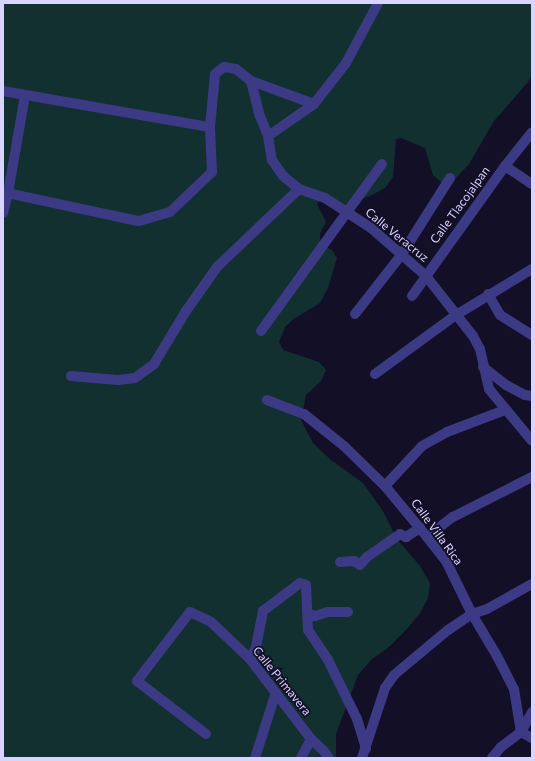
<!DOCTYPE html>
<html>
<head>
<meta charset="utf-8">
<style>
  body { margin:0 }
  #map { position:relative; width:535px; height:761px; overflow:hidden; background:#130f26; font-family:Commissioner,sans-serif }
  div>[style] { position:absolute }
  .green>* { inset:0; background:#12302f }
  .minor>* { height:10px; margin:-5px; padding:0 5px; transform-origin:5px; border-radius:5px; background:#3d3a85 }
  span { translate:-50% -50%; white-space:nowrap; text-align:center; line-height:1.15; -webkit-text-stroke:3.5px #130f26; paint-order:stroke }
  .street-label { font-size:12px; color:#d9d4ff }
  .frame { position:absolute; inset:0; border:4px solid #d9d4ff; pointer-events:none }
</style>
</head>
<body>
<div id="map">
  <div class="green">
    <i style="clip-path:polygon(3px 3px,532px 3px,532px 74px,528px 82px,494px 121px,469px 164px,456px 178px,442px 183px,433px 175px,425px 148px,401px 138px,396px 139px,393px 177px,385px 188px,374px 194px,343px 207px,323px 197px,317px 204px,326px 222px,320px 234px,321px 244px,332px 250px,337px 258px,328px 288px,320px 303px,292px 320px,285px 327px,279px 342px,283px 350px,319px 362px,326px 370px,321px 381px,306px 395px,301px 420px,313px 443px,331px 460px,363px 483px,383px 511px,397px 539px,420px 566px,430px 583px,428px 598px,420px 613px,407px 629px,389px 647px,371px 660px,358px 675px,336px 734px,336px 758px,3px 758px)"></i>
  </div>
  <div class="minor">
    <i style="left:3px;top:91px;width:210px;rotate:9.9deg"></i>
    <i style="left:210px;top:127px;width:45px;rotate:87.5deg"></i>
    <i style="left:212px;top:172px;width:58px;rotate:136.4deg"></i>
    <i style="left:170px;top:212px;width:33px;rotate:164deg"></i>
    <i style="left:138px;top:221px;width:138px;rotate:-167.9deg"></i>
    <i style="left:314px;top:104px;width:67px;rotate:-159.9deg"></i>
    <i style="left:251px;top:81px;width:36px;rotate:76deg"></i>
    <i style="left:260px;top:116px;width:22px;rotate:68deg"></i>
    <i style="left:268px;top:136px;width:24px;rotate:81deg"></i>
    <i style="left:272px;top:160px;width:19px;rotate:55deg"></i>
    <i style="left:283px;top:176px;width:21px;rotate:39deg"></i>
    <i style="left:299px;top:189px;width:28px;rotate:19deg"></i>
    <i style="left:325px;top:198px;width:55px;rotate:33.1deg"></i>
    <i style="left:371px;top:228px;width:73px;rotate:41.1deg"></i>
    <i style="left:426px;top:276px;width:76px;rotate:51.9deg"></i>
    <i style="left:473px;top:336px;width:15px;rotate:62deg"></i>
    <i style="left:480px;top:349px;width:41px;rotate:77.3deg"></i>
    <i style="left:489px;top:389px;width:67px;rotate:50.4deg"></i>
    <i style="left:210px;top:127px;width:53px;rotate:-84.6deg"></i>
    <i style="left:215px;top:74px;width:11px;rotate:-38deg"></i>
    <i style="left:224px;top:67px;width:12px;rotate:9deg"></i>
    <i style="left:236px;top:69px;width:19px;rotate:39deg"></i>
    <i style="left:268px;top:136px;width:56px;rotate:-34.8deg"></i>
    <i style="left:314px;top:104px;width:52px;rotate:-52deg"></i>
    <i style="left:346px;top:63px;width:68px;rotate:-61.9deg"></i>
    <i style="left:505px;top:166px;width:32px;rotate:34deg"></i>
    <i style="left:3px;top:213px;width:21px;rotate:-76deg"></i>
    <i style="left:8px;top:193px;width:98px;rotate:-80.1deg"></i>
    <i style="left:488px;top:294px;width:24px;rotate:60deg"></i>
    <i style="left:500px;top:315px;width:38px;rotate:32deg"></i>
    <i style="left:412px;top:296px;width:160px;rotate:-54.4deg"></i>
    <i style="left:505px;top:166px;width:43px;rotate:-51.5deg"></i>
    <i style="left:355px;top:314px;width:76px;rotate:-51.9deg"></i>
    <i style="left:402px;top:254px;width:90px;rotate:-57.7deg"></i>
    <i style="left:261px;top:331px;width:206px;rotate:-54.1deg"></i>
    <i style="left:483px;top:367px;width:29px;rotate:38deg"></i>
    <i style="left:506px;top:385px;width:21px;rotate:28deg"></i>
    <i style="left:525px;top:395px;width:7px;rotate:8deg"></i>
    <i style="left:375px;top:374px;width:100px;rotate:-36.1deg"></i>
    <i style="left:456px;top:315px;width:89px;rotate:-31.2deg"></i>
    <i style="left:71px;top:376px;width:47px;rotate:4.9deg"></i>
    <i style="left:118px;top:380px;width:17px;rotate:-7deg"></i>
    <i style="left:135px;top:378px;width:24px;rotate:-36deg"></i>
    <i style="left:154px;top:364px;width:62px;rotate:-58.9deg"></i>
    <i style="left:186px;top:311px;width:54px;rotate:-54.8deg"></i>
    <i style="left:217px;top:267px;width:113px;rotate:-43.6deg"></i>
    <i style="left:267px;top:400px;width:40px;rotate:21deg"></i>
    <i style="left:304px;top:414px;width:51px;rotate:38.7deg"></i>
    <i style="left:344px;top:446px;width:57px;rotate:44.3deg"></i>
    <i style="left:385px;top:486px;width:66px;rotate:50.5deg"></i>
    <i style="left:427px;top:537px;width:33px;rotate:52deg"></i>
    <i style="left:447px;top:563px;width:57px;rotate:63.9deg"></i>
    <i style="left:472px;top:614px;width:49px;rotate:59.2deg"></i>
    <i style="left:497px;top:656px;width:37px;rotate:63deg"></i>
    <i style="left:514px;top:689px;width:44px;rotate:80.8deg"></i>
    <i style="left:521px;top:732px;width:13px;rotate:29deg"></i>
    <i style="left:385px;top:486px;width:54px;rotate:-47.2deg"></i>
    <i style="left:422px;top:446px;width:29px;rotate:-29deg"></i>
    <i style="left:447px;top:432px;width:62px;rotate:-20.8deg"></i>
    <i style="left:427px;top:537px;width:33px;rotate:-38deg"></i>
    <i style="left:453px;top:517px;width:89px;rotate:-26.9deg"></i>
    <i style="left:340px;top:562px;width:14px;rotate:-4deg"></i>
    <i style="left:354px;top:561px;width:7px;rotate:34deg"></i>
    <i style="left:360px;top:565px;width:11px;rotate:-49deg"></i>
    <i style="left:367px;top:557px;width:40px;rotate:-34.9deg"></i>
    <i style="left:400px;top:534px;width:7px;rotate:27deg"></i>
    <i style="left:406px;top:537px;width:17px;rotate:-33deg"></i>
    <i style="left:308px;top:613px;width:8px;rotate:23deg"></i>
    <i style="left:315px;top:616px;width:13px;rotate:-18deg"></i>
    <i style="left:327px;top:612px;width:21px"></i>
    <i style="left:250px;top:659px;width:13px;rotate:-63deg"></i>
    <i style="left:256px;top:647px;width:37px;rotate:-79deg"></i>
    <i style="left:263px;top:611px;width:46px;rotate:-37.1deg"></i>
    <i style="left:300px;top:583px;width:6px;rotate:18deg"></i>
    <i style="left:306px;top:585px;width:45px;rotate:87.5deg"></i>
    <i style="left:308px;top:630px;width:36px;rotate:56deg"></i>
    <i style="left:328px;top:660px;width:66px;rotate:63.8deg"></i>
    <i style="left:357px;top:719px;width:31px;rotate:73deg"></i>
    <i style="left:206px;top:734px;width:87px;rotate:-142.5deg"></i>
    <i style="left:137px;top:681px;width:87px;rotate:-52.5deg"></i>
    <i style="left:190px;top:612px;width:23px;rotate:25deg"></i>
    <i style="left:211px;top:622px;width:54px;rotate:43.5deg"></i>
    <i style="left:250px;top:659px;width:101px;rotate:52.7deg"></i>
    <i style="left:311px;top:739px;width:16px;rotate:43deg"></i>
    <i style="left:323px;top:750px;width:10px;rotate:53deg"></i>
    <i style="left:255px;top:758px;width:69px;rotate:-72.3deg"></i>
    <i style="left:301px;top:758px;width:21px;rotate:-62deg"></i>
    <i style="left:362px;top:758px;width:74px;rotate:-71.8deg"></i>
    <i style="left:385px;top:688px;width:16px;rotate:-55deg"></i>
    <i style="left:394px;top:675px;width:70px;rotate:-39.8deg"></i>
    <i style="left:448px;top:630px;width:29px;rotate:-34deg"></i>
    <i style="left:472px;top:614px;width:16px;rotate:-18deg"></i>
    <i style="left:487px;top:609px;width:51px;rotate:-29.1deg"></i>
    <i style="left:492px;top:758px;width:14px;rotate:-51deg"></i>
    <i style="left:501px;top:747px;width:25px;rotate:-37deg"></i>
    <i style="left:521px;top:732px;width:23px;rotate:-61deg"></i>
  </div>
  <div class="street-label">
    <span style="left:460px;top:205px;rotate:-54deg">Calle Tlacojalpan</span>
    <span style="left:397px;top:235px;rotate:39deg">Calle Veracruz</span>
    <span style="left:437px;top:532px;rotate:54deg">Calle Villa Rica</span>
    <span style="left:282px;top:681px;rotate:51deg">Calle Primavera</span>
  </div>
  <div class="frame"></div>
</div>
</body>
</html>
